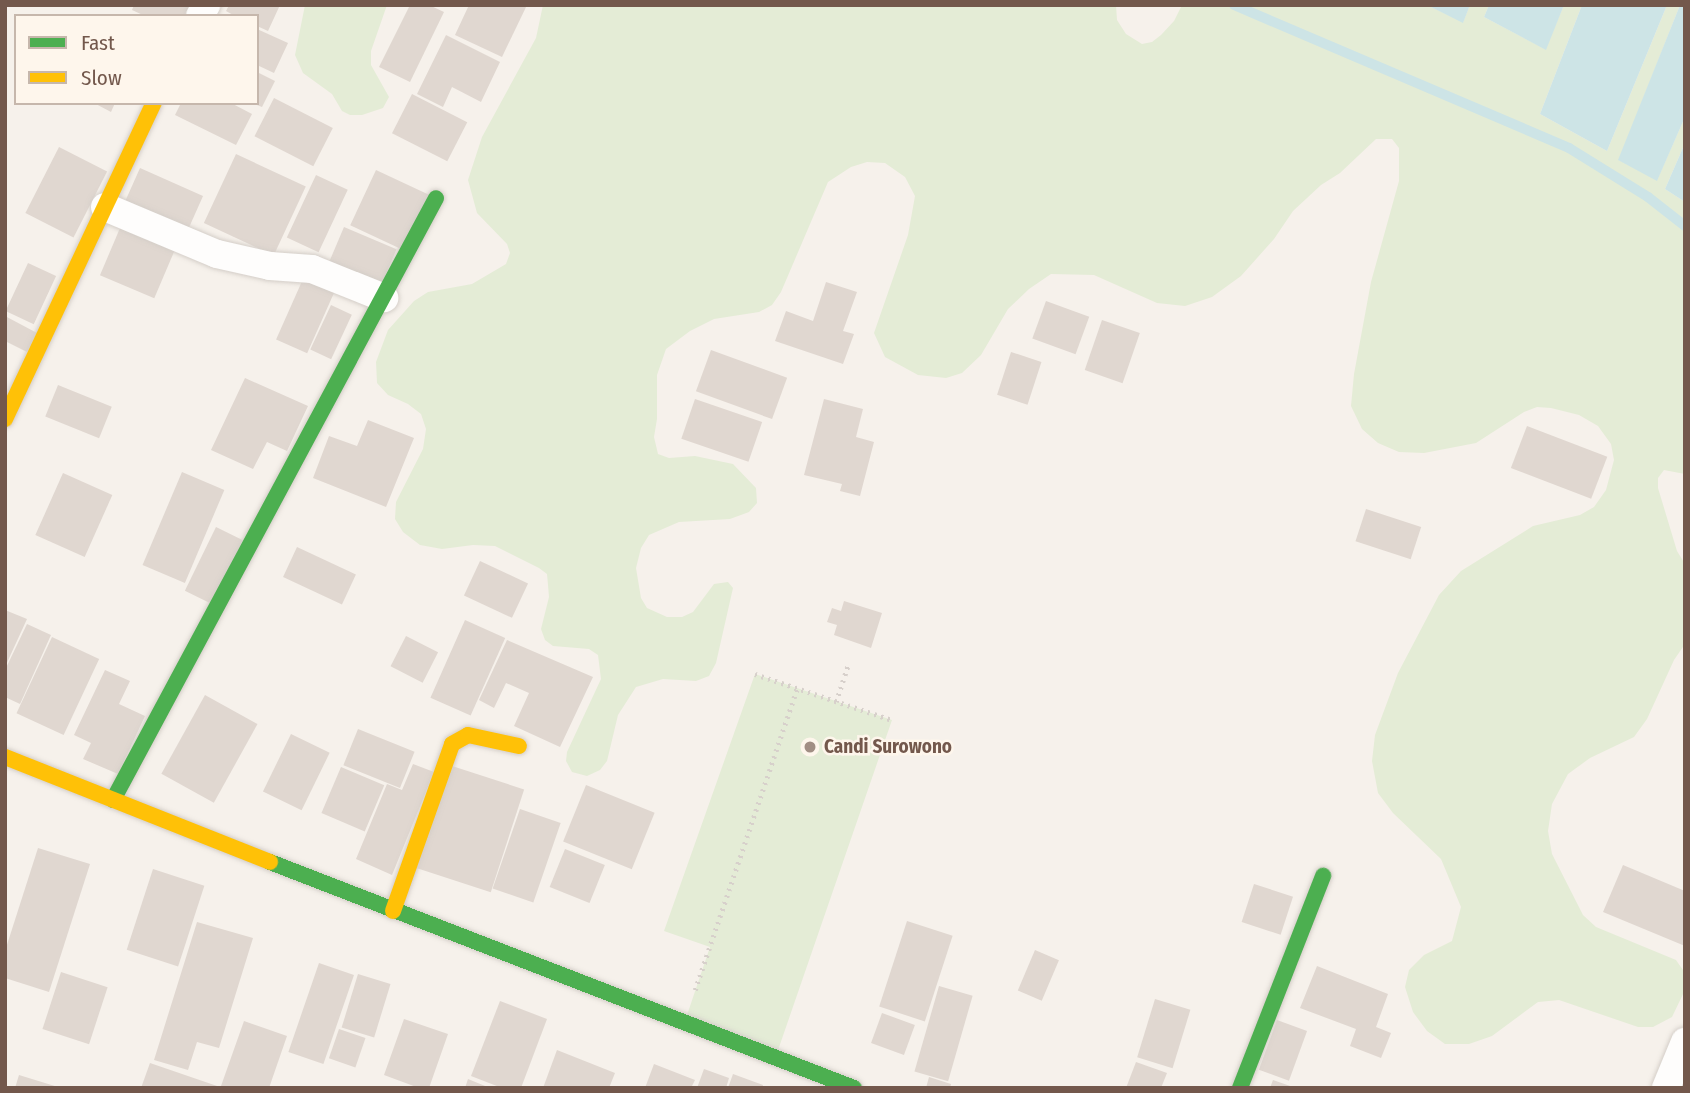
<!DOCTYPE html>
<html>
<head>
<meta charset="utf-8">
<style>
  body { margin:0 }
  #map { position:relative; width:1690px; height:1093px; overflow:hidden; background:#f6f1eb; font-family:"Fira Sans Condensed",sans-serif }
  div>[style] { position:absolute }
  .green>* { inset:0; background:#e4ecd6 }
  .water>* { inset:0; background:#cde4e6 }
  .stream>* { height:10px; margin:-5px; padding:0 5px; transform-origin:5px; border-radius:5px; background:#cde4e6 }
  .building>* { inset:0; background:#e0d7d0; transform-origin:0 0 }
  .path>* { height:4.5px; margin-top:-2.25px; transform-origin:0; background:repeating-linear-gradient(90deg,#d7d0cb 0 2px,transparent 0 7px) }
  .roads { filter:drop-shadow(0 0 2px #d4cec8) drop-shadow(0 0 2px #d4cec8) }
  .street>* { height:28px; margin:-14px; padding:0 14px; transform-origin:14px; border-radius:14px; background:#fefdfc }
  .fast>* { height:16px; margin:-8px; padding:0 8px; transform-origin:8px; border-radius:8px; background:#4caf50 }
  .slow>* { height:16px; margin:-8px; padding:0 8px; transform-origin:8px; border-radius:8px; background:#ffc107 }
  .dots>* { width:19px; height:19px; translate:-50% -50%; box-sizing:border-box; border:4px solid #fef6ec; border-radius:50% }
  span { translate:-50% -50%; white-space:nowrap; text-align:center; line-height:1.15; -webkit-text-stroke:5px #fef6ec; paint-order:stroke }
  .poi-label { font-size:19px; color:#73584c; font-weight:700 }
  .left { translate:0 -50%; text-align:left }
  .frame { position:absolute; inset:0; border:7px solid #73584c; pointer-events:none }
  .legend { position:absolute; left:14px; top:14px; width:245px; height:91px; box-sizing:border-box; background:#fef6ec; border:2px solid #c6b7ac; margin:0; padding:9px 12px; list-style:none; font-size:21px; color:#73584c }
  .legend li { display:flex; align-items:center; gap:14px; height:35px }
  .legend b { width:35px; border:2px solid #c6b7ac }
</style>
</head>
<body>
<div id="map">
  <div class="green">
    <i style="clip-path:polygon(305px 5px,387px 5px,371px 51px,371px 65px,389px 97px,383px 108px,362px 115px,350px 115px,342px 111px,332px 94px,303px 73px,295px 55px)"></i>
    <i style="clip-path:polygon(543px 5px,1116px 5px,1117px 20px,1126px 34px,1142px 44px,1152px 42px,1161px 35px,1174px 21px,1182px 5px,1427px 5px,1463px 22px,1470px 5px,1489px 5px,1484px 17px,1545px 49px,1564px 5px,1582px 5px,1540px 114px,1607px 151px,1667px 5px,1680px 5px,1619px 160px,1657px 180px,1685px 117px,1685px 143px,1665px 189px,1685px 202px,1685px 474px,1664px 470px,1658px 478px,1658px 488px,1677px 551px,1685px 564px,1685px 644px,1674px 660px,1647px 719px,1634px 737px,1590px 758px,1568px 774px,1552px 804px,1548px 831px,1552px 854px,1583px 915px,1596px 927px,1676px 960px,1685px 973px,1685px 990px,1672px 1017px,1653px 1027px,1638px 1027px,1559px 1000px,1538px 1002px,1492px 1036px,1469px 1044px,1445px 1044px,1427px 1031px,1413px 1012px,1405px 987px,1409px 970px,1424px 955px,1452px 941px,1461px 907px,1441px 859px,1393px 813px,1378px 793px,1372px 761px,1375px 735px,1398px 673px,1439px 595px,1461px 571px,1533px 526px,1580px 515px,1594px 507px,1606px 490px,1614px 460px,1611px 444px,1598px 426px,1579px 415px,1551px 408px,1537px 407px,1524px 412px,1476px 443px,1424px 453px,1399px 452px,1378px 443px,1362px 429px,1351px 406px,1354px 374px,1371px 282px,1399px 181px,1399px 148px,1392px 139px,1376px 139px,1340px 173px,1321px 185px,1293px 211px,1274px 239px,1241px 276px,1212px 297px,1185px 306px,1157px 303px,1094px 275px,1051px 274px,1029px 289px,1008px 309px,981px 355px,962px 373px,946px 378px,918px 375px,885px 357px,874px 333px,908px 235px,915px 196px,905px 177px,885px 163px,867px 162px,851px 167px,828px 182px,781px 292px,772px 305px,759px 312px,714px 319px,690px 331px,666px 349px,657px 375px,657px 419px,654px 437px,658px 454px,669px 458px,695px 456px,733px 464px,756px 488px,757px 503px,749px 512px,730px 519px,679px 522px,649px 535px,641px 548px,636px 568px,641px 598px,647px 608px,667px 617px,682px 617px,693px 612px,714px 584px,728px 582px,733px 588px,716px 663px,709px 676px,696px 681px,663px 679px,636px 687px,618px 715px,607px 761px,600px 770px,587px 776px,572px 772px,566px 761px,567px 752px,601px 679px,598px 655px,589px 649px,553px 646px,545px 640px,541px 629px,549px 597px,548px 585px,547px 574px,539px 568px,495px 546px,473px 545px,442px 549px,420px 545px,403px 532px,395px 519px,396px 502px,423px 449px,426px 429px,421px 414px,408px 404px,388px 395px,377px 383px,376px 362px,388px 330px,414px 301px,428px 292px,472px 284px,506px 264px,510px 253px,507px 244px,477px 213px,468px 180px,482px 137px,536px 38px)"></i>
    <i style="clip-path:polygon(755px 674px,892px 720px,776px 1056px,684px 1024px,710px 947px,664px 931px)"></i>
  </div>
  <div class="water">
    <i style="clip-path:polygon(1427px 5px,1470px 5px,1463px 23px)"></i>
    <i style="clip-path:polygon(1489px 5px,1564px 5px,1546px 50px,1484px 17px)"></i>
    <i style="clip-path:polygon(1582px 5px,1667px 5px,1607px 151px,1540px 114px)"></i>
    <i style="clip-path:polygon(1680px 5px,1685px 5px,1685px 117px,1657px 181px,1618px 160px)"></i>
    <i style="clip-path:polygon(1685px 143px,1685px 202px,1665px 189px)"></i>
  </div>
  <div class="stream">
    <i style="left:1234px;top:5px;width:364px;rotate:23.1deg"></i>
    <i style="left:1569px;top:148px;width:93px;rotate:31.8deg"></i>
    <i style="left:1648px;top:197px;width:47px;rotate:38.1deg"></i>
  </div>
  <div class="building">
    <i style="clip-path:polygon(134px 5px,191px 5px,186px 16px,145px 16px,132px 10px)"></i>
    <i style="clip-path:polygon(229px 5px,280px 5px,268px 31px,257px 26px,257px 16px,235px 16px,226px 11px)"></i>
    <i style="clip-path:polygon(410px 5px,429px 5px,444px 12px,410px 82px,379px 67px)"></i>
    <i style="clip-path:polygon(469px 5px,527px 5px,502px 57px,455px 35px)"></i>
    <i style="clip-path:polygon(257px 29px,288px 43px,274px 73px,257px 65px)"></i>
    <i style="clip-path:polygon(446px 35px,500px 62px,481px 102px,452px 87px,443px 107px,417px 94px)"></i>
    <i style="clip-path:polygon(257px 72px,275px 81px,262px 107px,257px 105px)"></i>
    <i style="left:412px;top:94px;width:62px;height:44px;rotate:27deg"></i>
    <i style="left:274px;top:98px;width:66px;height:43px;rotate:27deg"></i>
    <i style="clip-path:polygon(94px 103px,115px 103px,111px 112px)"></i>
    <i style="clip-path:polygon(181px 103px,231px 103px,252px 114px,236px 145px,175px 115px)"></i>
    <i style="left:59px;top:147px;width:54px;height:74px;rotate:27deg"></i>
    <i style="left:236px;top:154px;width:77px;height:76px;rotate:25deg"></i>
    <i style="left:140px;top:168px;width:69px;height:43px;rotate:24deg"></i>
    <i style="left:376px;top:170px;width:59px;height:61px;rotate:25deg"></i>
    <i style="left:316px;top:175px;width:35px;height:69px;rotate:25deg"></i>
    <i style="left:123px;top:221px;width:59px;height:59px;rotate:23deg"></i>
    <i style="left:344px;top:227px;width:57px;height:42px;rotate:23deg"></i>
    <i style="left:28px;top:263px;width:31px;height:53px;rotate:25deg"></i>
    <i style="left:307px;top:270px;width:34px;height:76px;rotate:24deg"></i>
    <i style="clip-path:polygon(826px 282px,857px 292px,843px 331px,854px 334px,843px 364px,775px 341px,786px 311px,813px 321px)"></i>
    <i style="left:1046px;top:301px;width:46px;height:40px;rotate:20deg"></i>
    <i style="left:331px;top:305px;width:23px;height:49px;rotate:25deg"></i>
    <i style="clip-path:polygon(5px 316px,37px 333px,27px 352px,5px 341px)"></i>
    <i style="left:1102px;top:320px;width:40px;height:53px;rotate:19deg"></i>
    <i style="left:711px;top:350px;width:81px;height:44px;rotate:20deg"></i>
    <i style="left:1011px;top:352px;width:32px;height:45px;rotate:18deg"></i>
    <i style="clip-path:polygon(245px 378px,308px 406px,287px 451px,267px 442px,253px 469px,211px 450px)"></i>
    <i style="left:58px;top:385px;width:58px;height:34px;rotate:22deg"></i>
    <i style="left:695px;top:399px;width:71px;height:42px;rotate:19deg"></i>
    <i style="clip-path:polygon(824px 399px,863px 409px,856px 437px,874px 442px,860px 496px,840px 491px,842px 484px,804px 475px)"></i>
    <i style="clip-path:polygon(368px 420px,414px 438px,386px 507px,313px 478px,329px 436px,357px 446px)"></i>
    <i style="left:1527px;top:426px;width:86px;height:45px;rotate:21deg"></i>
    <i style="left:182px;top:472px;width:46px;height:101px;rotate:23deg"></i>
    <i style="left:63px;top:473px;width:54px;height:68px;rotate:24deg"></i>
    <i style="left:1366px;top:509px;width:58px;height:34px;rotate:18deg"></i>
    <i style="left:216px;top:527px;width:30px;height:71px;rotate:26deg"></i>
    <i style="left:297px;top:547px;width:65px;height:33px;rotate:25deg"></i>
    <i style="left:480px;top:561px;width:53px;height:38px;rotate:25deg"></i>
    <i style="clip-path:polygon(844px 601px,882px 613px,871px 648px,834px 635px,837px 625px,827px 622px,832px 608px,841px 611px)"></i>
    <i style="clip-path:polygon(5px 610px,27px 619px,5px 667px)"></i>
    <i style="left:465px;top:620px;width:44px;height:85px;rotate:24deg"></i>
    <i style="clip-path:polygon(27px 624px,51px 635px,20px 704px,5px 697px,5px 670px)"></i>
    <i style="left:406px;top:636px;width:36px;height:34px;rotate:27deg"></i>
    <i style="left:52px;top:637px;width:52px;height:84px;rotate:25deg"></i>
    <i style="clip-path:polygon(507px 640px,593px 677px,560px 747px,514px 726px,529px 693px,506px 683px,494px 708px,479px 700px)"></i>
    <i style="clip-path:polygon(105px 670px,130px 681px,119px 704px,145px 716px,118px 774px,83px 759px,91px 743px,74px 735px)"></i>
    <i style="left:205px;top:695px;width:60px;height:90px;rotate:29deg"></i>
    <i style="left:358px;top:729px;width:61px;height:39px;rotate:22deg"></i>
    <i style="left:291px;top:734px;width:43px;height:64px;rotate:26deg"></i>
    <i style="clip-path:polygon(413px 764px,434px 772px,392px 875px,356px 859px,387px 784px,402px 790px)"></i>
    <i style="left:449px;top:765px;width:79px;height:108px;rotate:18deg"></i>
    <i style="left:341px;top:767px;width:47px;height:50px;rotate:23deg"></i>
    <i style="left:586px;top:785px;width:74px;height:61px;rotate:22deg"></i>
    <i style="left:520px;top:809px;width:43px;height:84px;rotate:19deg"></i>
    <i style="clip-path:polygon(38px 848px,90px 864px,49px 992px,5px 978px,5px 951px)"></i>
    <i style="left:565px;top:849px;width:43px;height:41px;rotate:22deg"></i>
    <i style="clip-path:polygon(1623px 865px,1685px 891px,1685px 946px,1603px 912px)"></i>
    <i style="left:153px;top:869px;width:54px;height:85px;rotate:18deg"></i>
    <i style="left:1254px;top:884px;width:41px;height:40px;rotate:18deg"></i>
    <i style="left:907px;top:921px;width:48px;height:90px;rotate:18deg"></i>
    <i style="clip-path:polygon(197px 922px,253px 938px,219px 1048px,197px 1042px,188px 1070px,154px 1060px)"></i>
    <i style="left:1035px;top:950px;width:26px;height:44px;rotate:23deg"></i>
    <i style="left:319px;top:963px;width:37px;height:94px;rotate:19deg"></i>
    <i style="clip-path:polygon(1317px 966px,1388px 994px,1376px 1027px,1391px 1033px,1381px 1058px,1350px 1046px,1356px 1029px,1300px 1008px)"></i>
    <i style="left:61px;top:972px;width:49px;height:60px;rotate:18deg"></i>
    <i style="left:358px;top:974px;width:34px;height:56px;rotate:17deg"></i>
    <i style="left:939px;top:986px;width:35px;height:89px;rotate:16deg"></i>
    <i style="left:1155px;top:999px;width:37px;height:61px;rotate:17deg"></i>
    <i style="clip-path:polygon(500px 1001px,547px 1019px,521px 1088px,502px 1088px,471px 1076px)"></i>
    <i style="left:882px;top:1013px;width:35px;height:32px;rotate:20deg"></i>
    <i style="clip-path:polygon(404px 1019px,448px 1034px,429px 1088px,419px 1088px,384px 1075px)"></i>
    <i style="left:1277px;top:1020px;width:32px;height:53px;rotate:20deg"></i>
    <i style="clip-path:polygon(244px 1021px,287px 1036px,269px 1088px,221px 1086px)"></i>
    <i style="left:339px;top:1029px;width:28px;height:31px;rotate:19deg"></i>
    <i style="clip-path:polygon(557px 1050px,615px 1073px,609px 1088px,543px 1088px)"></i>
    <i style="clip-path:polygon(1136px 1062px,1167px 1073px,1161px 1088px,1126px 1088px)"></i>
    <i style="clip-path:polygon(150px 1063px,220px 1087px,220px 1088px,141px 1088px)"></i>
    <i style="clip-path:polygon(654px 1064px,695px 1080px,691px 1088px,645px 1088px)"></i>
    <i style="clip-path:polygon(704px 1069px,729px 1078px,726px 1088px,697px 1088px)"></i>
    <i style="clip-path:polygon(733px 1074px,763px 1085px,762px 1088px,728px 1088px)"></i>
    <i style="clip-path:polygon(19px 1075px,58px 1087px,58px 1088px,15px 1088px)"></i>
    <i style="clip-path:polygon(929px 1077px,951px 1084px,950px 1088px,926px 1088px)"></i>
    <i style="clip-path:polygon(468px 1079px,490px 1088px,465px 1088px)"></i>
    <i style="clip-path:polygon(1273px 1080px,1293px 1087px,1293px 1088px,1270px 1088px)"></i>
  </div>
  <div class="path">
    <i style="left:755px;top:674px;width:145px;rotate:18.6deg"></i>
    <i style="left:836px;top:702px;width:39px;rotate:-72deg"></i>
    <i style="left:695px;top:990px;width:318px;rotate:-71.3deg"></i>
  </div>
  <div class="roads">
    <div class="street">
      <i style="left:200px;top:16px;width:13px;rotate:-61deg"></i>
      <i style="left:105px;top:207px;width:121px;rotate:22.8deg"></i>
      <i style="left:217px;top:254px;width:54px;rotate:12.8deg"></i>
      <i style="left:270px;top:266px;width:42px;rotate:4.1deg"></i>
      <i style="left:312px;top:269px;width:78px;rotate:21.9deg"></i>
      <i style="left:1666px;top:1088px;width:50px;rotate:-67.6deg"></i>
    </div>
    <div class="fast">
      <i style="left:113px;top:800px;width:683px;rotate:-61.78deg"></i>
      <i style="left:270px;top:862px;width:626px;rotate:21.16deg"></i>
      <i style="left:1240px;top:1088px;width:228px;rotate:-68.6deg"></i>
    </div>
    <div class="slow">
      <i style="left:5px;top:419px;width:349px;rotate:-64.8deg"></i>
      <i style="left:5px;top:757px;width:285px;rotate:21.6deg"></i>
      <i style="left:393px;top:911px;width:177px;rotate:-70.5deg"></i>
      <i style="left:452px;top:744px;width:18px;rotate:-29deg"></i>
      <i style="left:468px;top:735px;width:52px;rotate:12.2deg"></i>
    </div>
  </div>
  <div class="dots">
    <i style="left:810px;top:747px;background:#a18e84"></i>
  </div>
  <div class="poi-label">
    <span class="left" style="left:824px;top:747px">Candi Surowono</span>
  </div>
  <div class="frame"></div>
  <ul class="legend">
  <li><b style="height:9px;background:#4caf50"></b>Fast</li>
  <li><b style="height:9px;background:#ffc107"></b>Slow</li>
  </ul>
</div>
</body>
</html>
